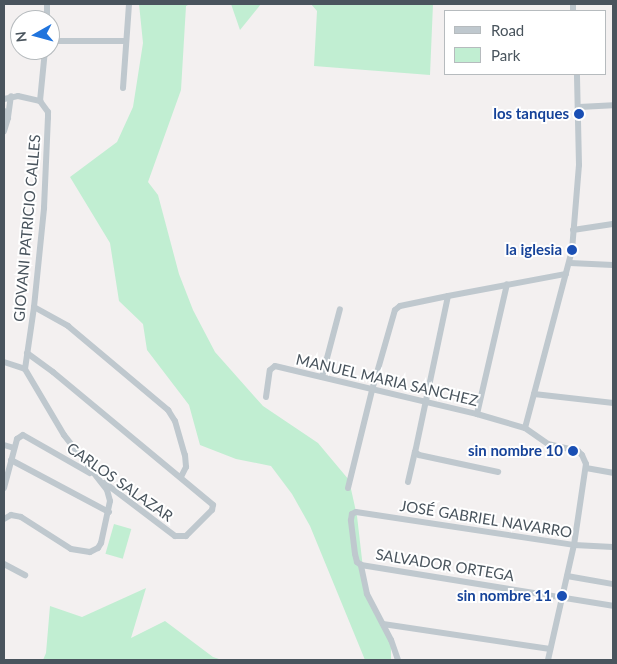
<!DOCTYPE html>
<html>
<head>
<meta charset="utf-8">
<style>
  body { margin:0 }
  #map { position:relative; width:617px; height:664px; overflow:hidden; background:#f3f0f0; font-family:Lato,sans-serif }
  div>[style] { position:absolute }
  .green>* { inset:0; background:#c1eed2; transform-origin:0 0 }
  .minor>* { height:6px; margin:-3px; padding:0 3px; transform-origin:3px; border-radius:3px; background:#bfc8ce }
  .dots>* { width:14px; height:14px; translate:-50% -50%; box-sizing:border-box; border:2px solid #fff; border-radius:50% }
  span { translate:-50% -50%; white-space:nowrap; text-align:center; line-height:1.15; -webkit-text-stroke:4px #fff; paint-order:stroke }
  .transit-label { font-size:15px; color:#164399; font-weight:700 }
  .right { translate:-100% -50%; text-align:right }
  .street-label { font-size:15px; color:#49545d }
  .frame { position:absolute; inset:0; border:5px solid #49545d; pointer-events:none }
  .legend { position:absolute; left:444px; top:10px; width:162px; height:65px; box-sizing:border-box; background:#fff; border:1px solid #b6bbbe; margin:0; padding:6px 9px; list-style:none; font-size:15px; color:#49545d }
  .legend li { display:flex; align-items:center; gap:10px; height:25px }
  .legend b { width:25px; border:1px solid #b6bbbe }
  .north { position:absolute; left:10px; top:10px; width:50px; height:50px; box-sizing:border-box; background:#fff; border:1px solid #b6bbbe; border-radius:50%; rotate:263deg; font-size:14px; font-weight:700; line-height:20px; text-align:center; color:#49545d }
  .north::after { content:''; display:block; margin:auto; width:18px; height:22px; background:#2074dd; clip-path:polygon(50% 0,100% 100%,50% 72%,0 100%) }
</style>
</head>
<body>
<div id="map">
  <div class="green">
    <i style="clip-path:polygon(139px 4px,190px 4px,186px 6px,181px 90px,148px 182px,158px 195px,179px 274px,193px 310px,215px 352px,263px 406px,318px 443px,349px 480px,357px 516px,366px 594px,391px 643px,391px 660px,365px 660px,310px 526px,292px 494px,271px 466px,236px 459px,200px 445px,189px 405px,147px 350px,143px 324px,119px 301px,110px 243px,70px 177px,117px 142px,133px 107px,143px 43px)"></i>
    <i style="clip-path:polygon(231px 4px,261px 4px,240px 30px)"></i>
    <i style="clip-path:polygon(311px 4px,433px 4px,430px 75px,314px 66px,317px 11px)"></i>
    <i style="left:114px;top:524px;width:18px;height:31px;rotate:16deg"></i>
    <i style="clip-path:polygon(146px 588px,131px 638px,165px 621px,213px 657px,222px 660px,43px 660px,46px 653px,50px 606px,82px 617px)"></i>
  </div>
  <div class="minor">
    <i style="left:47px;top:4px;width:16px;rotate:90deg"></i>
    <i style="left:573px;top:4px;width:7px;rotate:90deg"></i>
    <i style="left:50px;top:41px;width:76px"></i>
    <i style="left:123px;top:88px;width:84px;rotate:-85.9deg"></i>
    <i style="left:4px;top:99px;width:14px;rotate:-12deg"></i>
    <i style="left:18px;top:96px;width:23px;rotate:13deg"></i>
    <i style="left:579px;top:107px;width:34px;rotate:-3deg"></i>
    <i style="left:4px;top:111px;width:8px;rotate:60deg"></i>
    <i style="left:8px;top:118px;width:14px;rotate:107deg"></i>
    <i style="left:8px;top:117px;width:21px;rotate:-82deg"></i>
    <i style="left:573px;top:230px;width:40px;rotate:-8.5deg"></i>
    <i style="left:570px;top:263px;width:43px;rotate:2.7deg"></i>
    <i style="left:448px;top:296px;width:159px;rotate:101.9deg"></i>
    <i style="left:415px;top:452px;width:5px;rotate:37deg"></i>
    <i style="left:419px;top:455px;width:81px;rotate:12.1deg"></i>
    <i style="left:34px;top:307px;width:39px;rotate:29deg"></i>
    <i style="left:68px;top:326px;width:131px;rotate:40deg"></i>
    <i style="left:168px;top:410px;width:13px;rotate:58deg"></i>
    <i style="left:175px;top:421px;width:35px;rotate:74deg"></i>
    <i style="left:185px;top:455px;width:12px;rotate:85deg"></i>
    <i style="left:186px;top:467px;width:11px;rotate:117deg"></i>
    <i style="left:27px;top:353px;width:32px;rotate:36deg"></i>
    <i style="left:53px;top:372px;width:208px;rotate:39.7deg"></i>
    <i style="left:213px;top:505px;width:5px;rotate:101deg"></i>
    <i style="left:212px;top:510px;width:37px;rotate:135deg"></i>
    <i style="left:186px;top:536px;width:11px;rotate:180deg"></i>
    <i style="left:175px;top:536px;width:88px;rotate:-142.9deg"></i>
    <i style="left:4px;top:362px;width:22px;rotate:18deg"></i>
    <i style="left:322px;top:377px;width:70px;rotate:-75.2deg"></i>
    <i style="left:534px;top:394px;width:80px;rotate:6.5deg"></i>
    <i style="left:266px;top:397px;width:27px;rotate:-82deg"></i>
    <i style="left:270px;top:370px;width:6px;rotate:-39deg"></i>
    <i style="left:275px;top:366px;width:208px;rotate:13.4deg"></i>
    <i style="left:477px;top:414px;width:50px;rotate:16.3deg"></i>
    <i style="left:477px;top:414px;width:133px;rotate:-77deg"></i>
    <i style="left:4px;top:445px;width:10px;rotate:17deg"></i>
    <i style="left:11px;top:460px;width:111px;rotate:28deg"></i>
    <i style="left:586px;top:468px;width:27px;rotate:10deg"></i>
    <i style="left:408px;top:482px;width:31px;rotate:-77deg"></i>
    <i style="left:4px;top:488px;width:51px;rotate:-75.1deg"></i>
    <i style="left:17px;top:439px;width:7px;rotate:-34deg"></i>
    <i style="left:23px;top:435px;width:77px;rotate:29.6deg"></i>
    <i style="left:348px;top:488px;width:101px;rotate:-76.2deg"></i>
    <i style="left:372px;top:390px;width:83px;rotate:-74deg"></i>
    <i style="left:395px;top:310px;width:6px;rotate:-39deg"></i>
    <i style="left:400px;top:306px;width:49px;rotate:-11.8deg"></i>
    <i style="left:448px;top:296px;width:120px;rotate:-10.6deg"></i>
    <i style="left:4px;top:519px;width:8px;rotate:-30deg"></i>
    <i style="left:11px;top:515px;width:10px;rotate:11deg"></i>
    <i style="left:21px;top:517px;width:59px;rotate:32.6deg"></i>
    <i style="left:71px;top:549px;width:19px;rotate:9deg"></i>
    <i style="left:90px;top:552px;width:9px;rotate:-27deg"></i>
    <i style="left:98px;top:548px;width:6px;rotate:-59deg"></i>
    <i style="left:101px;top:543px;width:43px;rotate:-77.9deg"></i>
    <i style="left:110px;top:501px;width:11px;rotate:-105deg"></i>
    <i style="left:107px;top:490px;width:70px;rotate:-128deg"></i>
    <i style="left:64px;top:435px;width:77px;rotate:-120.6deg"></i>
    <i style="left:25px;top:369px;width:63px;rotate:-81.7deg"></i>
    <i style="left:34px;top:307px;width:100px;rotate:-84.2deg"></i>
    <i style="left:44px;top:208px;width:90px;rotate:-87.5deg"></i>
    <i style="left:48px;top:118px;width:6px;rotate:-90deg"></i>
    <i style="left:48px;top:112px;width:14px;rotate:-126deg"></i>
    <i style="left:40px;top:101px;width:51px;rotate:-84.4deg"></i>
    <i style="left:4px;top:564px;width:24px;rotate:28deg"></i>
    <i style="left:361px;top:565px;width:255px;rotate:9.2deg"></i>
    <i style="left:567px;top:576px;width:47px;rotate:9.9deg"></i>
    <i style="left:383px;top:624px;width:169px;rotate:8.5deg"></i>
    <i style="left:398px;top:660px;width:21px;rotate:-109deg"></i>
    <i style="left:391px;top:640px;width:52px;rotate:-117.6deg"></i>
    <i style="left:367px;top:594px;width:30px;rotate:-102deg"></i>
    <i style="left:361px;top:565px;width:5px;rotate:-143deg"></i>
    <i style="left:357px;top:562px;width:8px;rotate:-104deg"></i>
    <i style="left:355px;top:554px;width:34px;rotate:-97deg"></i>
    <i style="left:351px;top:520px;width:6px;rotate:-81deg"></i>
    <i style="left:352px;top:514px;width:4px;rotate:-27deg"></i>
    <i style="left:356px;top:512px;width:220px;rotate:8.6deg"></i>
    <i style="left:574px;top:545px;width:39px;rotate:3deg"></i>
    <i style="left:548px;top:660px;width:118px;rotate:-77.3deg"></i>
    <i style="left:574px;top:545px;width:82px;rotate:-81.6deg"></i>
    <i style="left:586px;top:464px;width:10px;rotate:-114deg"></i>
    <i style="left:582px;top:455px;width:6px;rotate:-135deg"></i>
    <i style="left:578px;top:451px;width:31px;rotate:-167deg"></i>
    <i style="left:548px;top:444px;width:28px;rotate:-145deg"></i>
    <i style="left:525px;top:428px;width:184px;rotate:-75.2deg"></i>
    <i style="left:572px;top:250px;width:85px;rotate:-85.3deg"></i>
    <i style="left:579px;top:165px;width:91px;rotate:-91.3deg"></i>
  </div>
  <div class="dots">
    <i style="left:579px;top:114px;background:#1a4fb4"></i>
    <i style="left:572px;top:250px;background:#1a4fb4"></i>
    <i style="left:573px;top:451px;background:#1a4fb4"></i>
    <i style="left:562px;top:596px;background:#1a4fb4"></i>
  </div>
  <div class="transit-label">
    <span class="right" style="left:569px;top:114px">los tanques</span>
    <span class="right" style="left:562px;top:250px">la iglesia</span>
    <span class="right" style="left:563px;top:451px">sin nombre 10</span>
    <span class="right" style="left:552px;top:596px">sin nombre 11</span>
  </div>
  <div class="street-label">
    <span style="left:27px;top:228px;rotate:-85deg">GIOVANI PATRICIO CALLES</span>
    <span style="left:387px;top:380px;rotate:13deg">MANUEL MARIA SANCHEZ</span>
    <span style="left:120px;top:482px;rotate:35deg">CARLOS SALAZAR</span>
    <span style="left:486px;top:519px;rotate:9deg">JOSÉ GABRIEL NAVARRO</span>
    <span style="left:445px;top:565px;rotate:9deg">SALVADOR ORTEGA</span>
  </div>
  <div class="frame"></div>
  <ul class="legend">
  <li><b style="height:6px;background:#bfc8ce"></b>Road</li>
  <li><b style="height:14px;background:#c1eed2"></b>Park</li>
  </ul>
  <div class="north">N</div>
</div>
</body>
</html>
